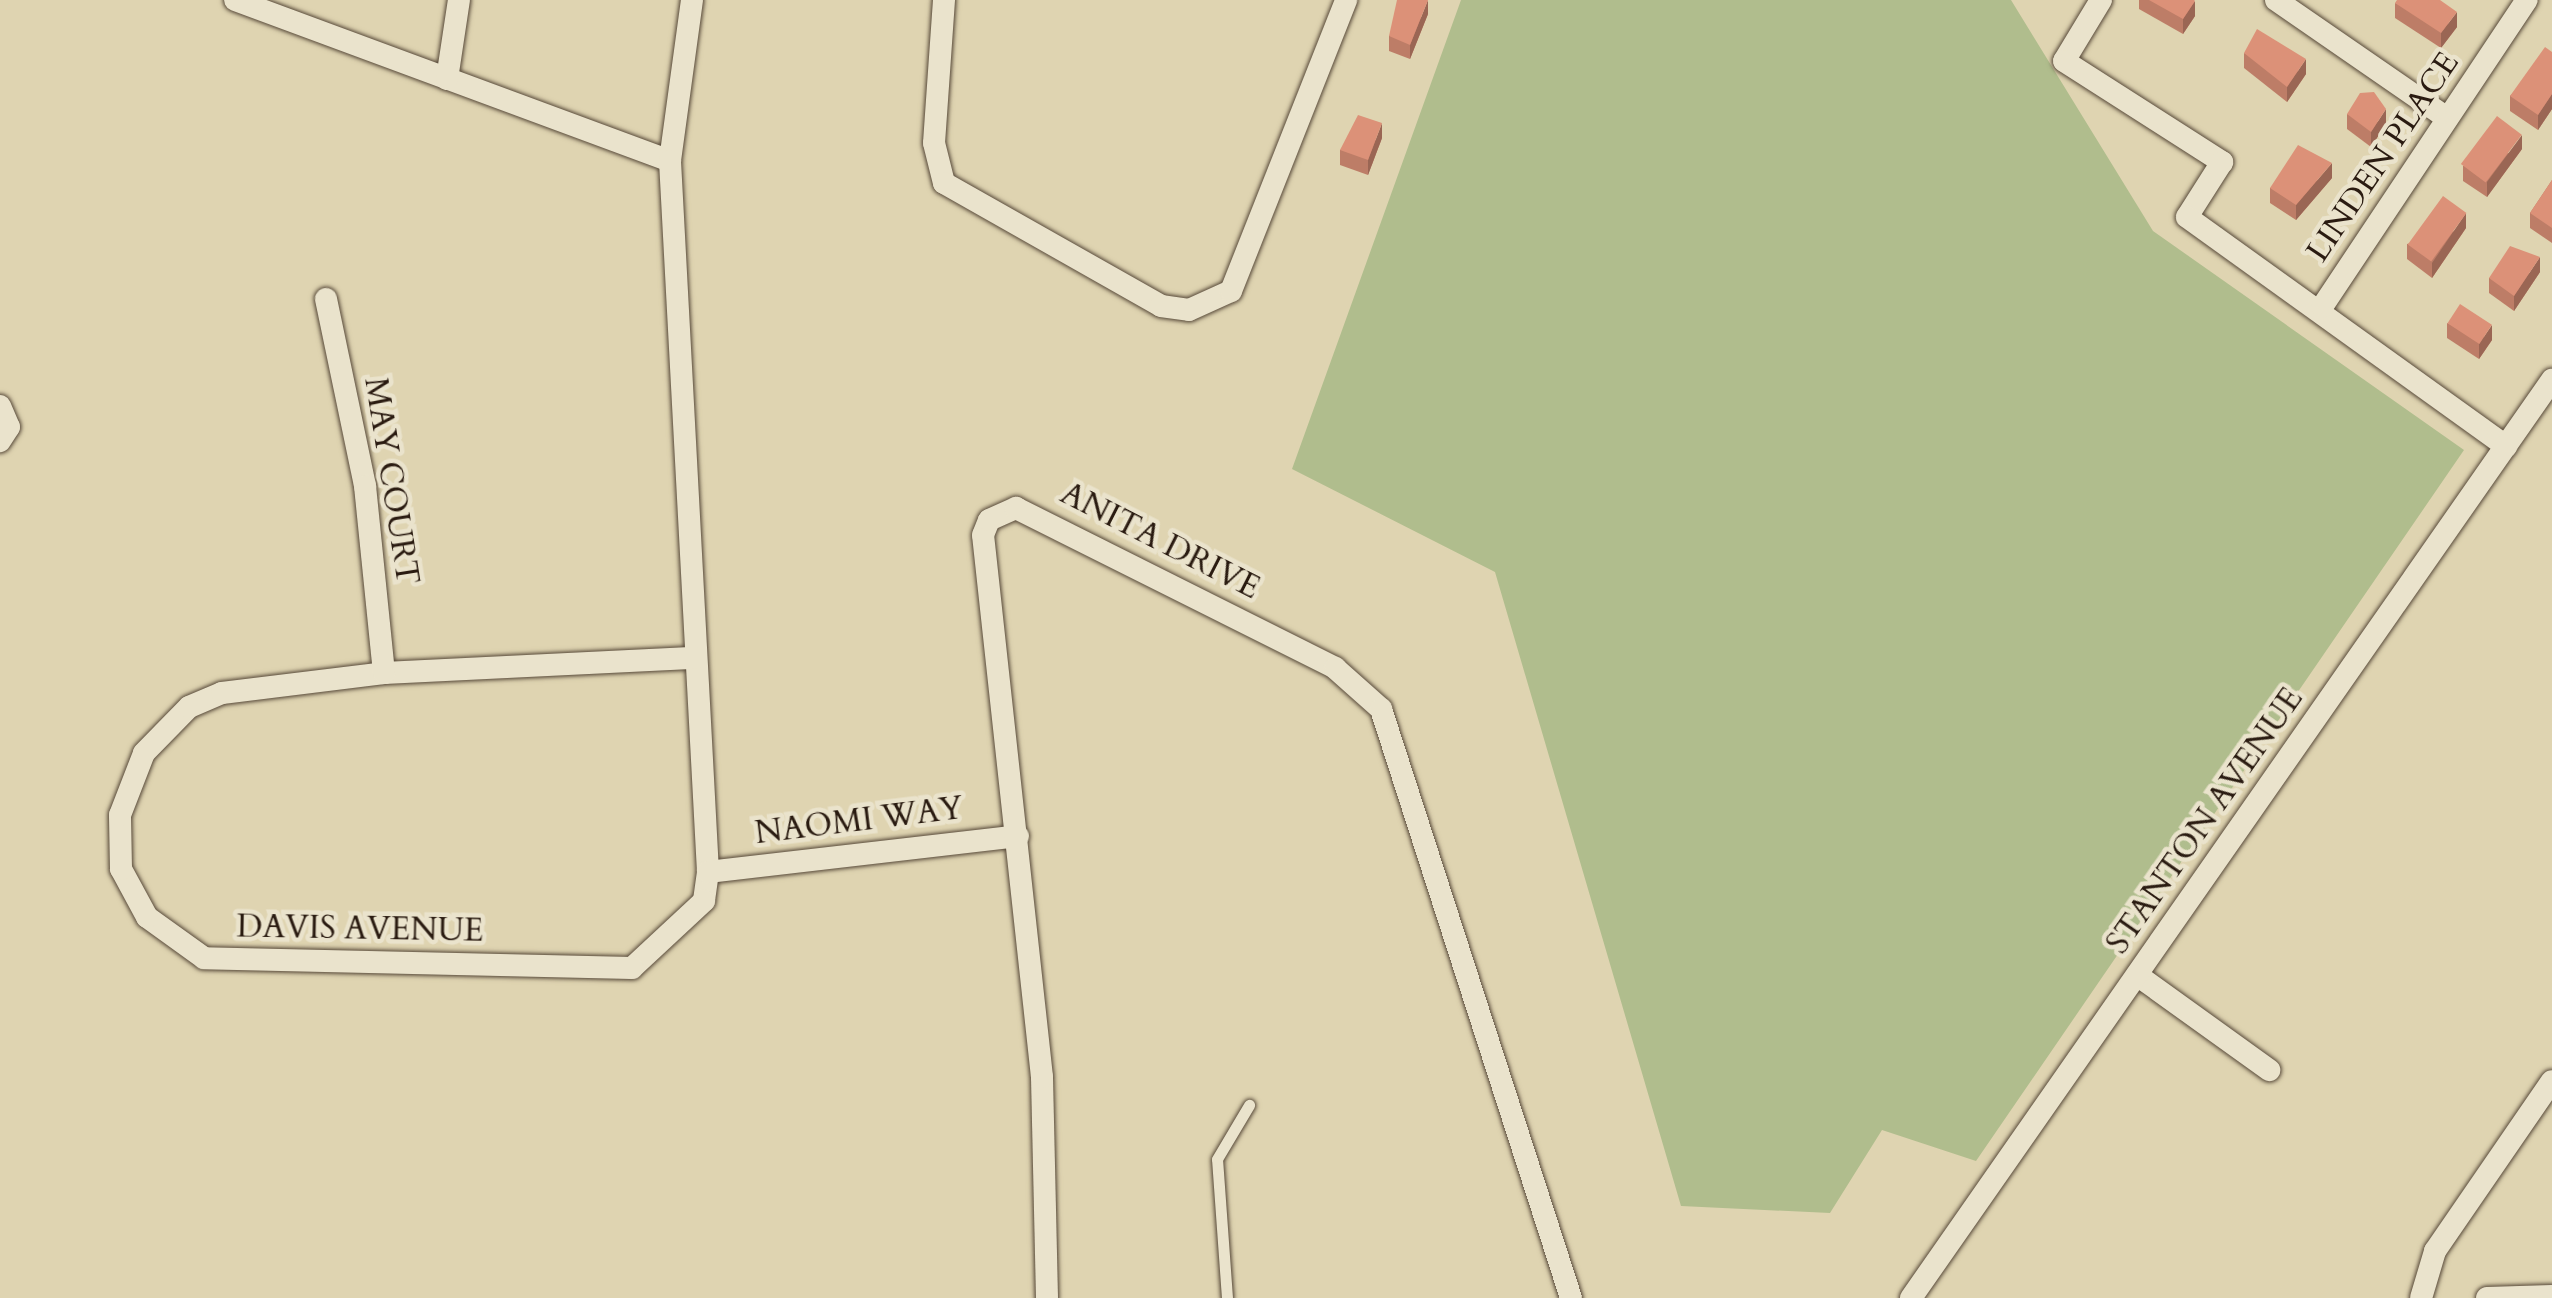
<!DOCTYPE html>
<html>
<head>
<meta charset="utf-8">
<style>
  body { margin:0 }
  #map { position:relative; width:2552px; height:1298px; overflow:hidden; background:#dfd4b1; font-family:Cardo,serif }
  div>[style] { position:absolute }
  .green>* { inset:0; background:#b0bd8d }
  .roads { filter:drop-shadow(0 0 2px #574939) drop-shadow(0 0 2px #574939) }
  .service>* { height:11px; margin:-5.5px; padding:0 5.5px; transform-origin:5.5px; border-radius:5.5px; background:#eae3cc }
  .minor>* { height:22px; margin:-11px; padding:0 11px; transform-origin:11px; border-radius:11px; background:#eae3cc }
  .wall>* { inset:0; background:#bd7d67 }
  .shaded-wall>* { inset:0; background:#9a6654 }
  .building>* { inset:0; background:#dc9178; transform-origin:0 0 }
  span { translate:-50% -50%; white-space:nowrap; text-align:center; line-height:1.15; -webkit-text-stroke:9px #eae3cc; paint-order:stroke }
  .street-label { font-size:32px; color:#2a1b11 }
</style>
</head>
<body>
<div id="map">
  <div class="green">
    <i style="clip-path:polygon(1461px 0,2011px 0,2153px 231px,2464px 450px,1976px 1161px,1882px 1130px,1830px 1213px,1681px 1206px,1495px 572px,1292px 469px)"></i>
  </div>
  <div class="roads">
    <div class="service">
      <i style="left:1227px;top:1298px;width:139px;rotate:-94.1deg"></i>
      <i style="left:1217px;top:1159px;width:63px;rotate:-59.3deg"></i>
    </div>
    <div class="minor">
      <i style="left:235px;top:0;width:464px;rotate:20.3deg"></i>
      <i style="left:692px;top:0;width:162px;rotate:97.8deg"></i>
      <i style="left:670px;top:161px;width:712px;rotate:86.94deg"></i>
      <i style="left:708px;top:872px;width:29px;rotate:98deg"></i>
      <i style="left:704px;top:901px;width:98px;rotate:137.1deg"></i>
      <i style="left:632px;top:968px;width:428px;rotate:-178.7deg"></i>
      <i style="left:204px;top:958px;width:70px;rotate:-144.3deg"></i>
      <i style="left:147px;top:917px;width:55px;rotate:-118.4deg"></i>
      <i style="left:121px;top:869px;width:54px;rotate:-91.1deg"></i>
      <i style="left:120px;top:815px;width:66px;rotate:-68.8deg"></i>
      <i style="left:144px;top:753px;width:64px;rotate:-45.6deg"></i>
      <i style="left:189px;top:707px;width:36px;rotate:-23deg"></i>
      <i style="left:222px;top:693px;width:163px;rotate:-7deg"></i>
      <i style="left:384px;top:673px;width:312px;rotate:-2.8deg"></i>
      <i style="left:944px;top:0;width:143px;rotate:94deg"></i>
      <i style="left:934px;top:143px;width:41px;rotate:76deg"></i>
      <i style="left:944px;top:183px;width:249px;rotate:29.5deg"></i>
      <i style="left:1161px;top:306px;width:28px;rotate:8deg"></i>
      <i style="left:1189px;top:310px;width:46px;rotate:-24.3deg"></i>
      <i style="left:1231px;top:291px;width:313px;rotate:-68.4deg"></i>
      <i style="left:2101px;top:0;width:71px;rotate:121.2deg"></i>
      <i style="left:2064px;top:61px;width:188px;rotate:32.6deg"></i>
      <i style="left:2222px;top:162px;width:65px;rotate:122.5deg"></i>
      <i style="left:2187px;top:217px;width:393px;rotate:35.7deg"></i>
      <i style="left:2276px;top:0;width:208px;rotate:34.6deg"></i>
      <i style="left:447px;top:79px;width:80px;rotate:-81.4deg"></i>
      <i style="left:326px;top:299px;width:191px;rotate:78.2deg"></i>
      <i style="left:365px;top:486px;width:188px;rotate:84.2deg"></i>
      <i style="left:2322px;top:307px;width:369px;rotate:-56.3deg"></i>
      <i style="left:0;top:406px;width:23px;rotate:67deg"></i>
      <i style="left:9px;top:427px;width:17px;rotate:123deg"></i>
      <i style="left:708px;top:872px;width:312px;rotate:-6.6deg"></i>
      <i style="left:2137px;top:975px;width:163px;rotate:35.7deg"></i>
      <i style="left:1047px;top:1298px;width:221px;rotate:-91.3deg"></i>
      <i style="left:1042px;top:1077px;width:545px;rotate:-96.21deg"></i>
      <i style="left:983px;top:535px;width:16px;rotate:-68deg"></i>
      <i style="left:989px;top:520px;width:30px;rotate:-24deg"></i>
      <i style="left:1016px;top:508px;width:357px;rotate:26.6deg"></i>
      <i style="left:1335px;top:668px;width:62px;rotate:41.7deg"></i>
      <i style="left:1381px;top:709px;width:619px;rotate:72.12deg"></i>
      <i style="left:1911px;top:1298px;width:1120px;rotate:-55.08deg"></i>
      <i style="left:2421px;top:1298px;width:49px;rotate:-73.4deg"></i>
      <i style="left:2435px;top:1251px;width:206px;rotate:-55.5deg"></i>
      <i style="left:2487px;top:1298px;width:65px;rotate:-1.8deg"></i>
    </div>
  </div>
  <div class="wall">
    <i style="clip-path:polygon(2139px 0,2194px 0,2195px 16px,2183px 34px,2139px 9px)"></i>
    <i style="clip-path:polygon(2395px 3px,2457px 27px,2441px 48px,2395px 18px)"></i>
    <i style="clip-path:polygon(1428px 14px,1410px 59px,1389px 51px,1389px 36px)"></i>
    <i style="clip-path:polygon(2552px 52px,2552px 109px,2538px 130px,2510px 111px,2510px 96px)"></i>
    <i style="clip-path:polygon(2244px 53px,2306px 74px,2287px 102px,2244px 68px)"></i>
    <i style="clip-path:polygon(2347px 114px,2386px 124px,2371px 147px,2347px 129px)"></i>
    <i style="clip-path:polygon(1382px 138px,1368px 175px,1340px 165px,1340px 150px)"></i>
    <i style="clip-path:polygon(2522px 149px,2487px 197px,2463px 181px,2463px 166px)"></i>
    <i style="clip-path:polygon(2332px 178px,2296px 220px,2270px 203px,2270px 188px)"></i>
    <i style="clip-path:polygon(2552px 180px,2552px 243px,2530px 228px,2530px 213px)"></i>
    <i style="clip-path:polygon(2466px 228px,2432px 278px,2407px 259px,2407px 244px)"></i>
    <i style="clip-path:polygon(2540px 272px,2514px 311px,2489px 293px,2489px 278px)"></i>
    <i style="clip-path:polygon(2447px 323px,2492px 340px,2479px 359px,2447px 338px)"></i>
  </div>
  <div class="shaded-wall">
    <i style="clip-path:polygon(1428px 0,1428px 14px,1410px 59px,1410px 45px)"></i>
    <i style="clip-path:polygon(2195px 1px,2195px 16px,2183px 34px,2183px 19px)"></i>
    <i style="clip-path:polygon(2457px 12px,2457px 27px,2441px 48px,2441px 33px)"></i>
    <i style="clip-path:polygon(2306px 59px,2306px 74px,2287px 102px,2287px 87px)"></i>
    <i style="clip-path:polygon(2552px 94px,2552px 109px,2538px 130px,2538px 115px)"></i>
    <i style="clip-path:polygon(2386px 109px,2386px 124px,2371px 147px,2371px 132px)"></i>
    <i style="clip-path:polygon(1382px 123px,1382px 138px,1368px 175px,1368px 160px)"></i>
    <i style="clip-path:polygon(2522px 135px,2522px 149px,2487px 197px,2487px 182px)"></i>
    <i style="clip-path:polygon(2332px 163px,2332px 178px,2296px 220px,2296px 205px)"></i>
    <i style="clip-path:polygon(2466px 213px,2466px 228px,2432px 278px,2432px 263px)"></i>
    <i style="clip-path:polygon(2540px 257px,2540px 272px,2514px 311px,2514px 296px)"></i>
    <i style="clip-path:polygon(2492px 325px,2492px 340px,2479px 359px,2479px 344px)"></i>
  </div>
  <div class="building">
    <i style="clip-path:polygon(1397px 0,1428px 0,1410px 45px,1389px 36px)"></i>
    <i style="clip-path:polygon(2149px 0,2194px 0,2195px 1px,2183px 19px)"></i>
    <i style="clip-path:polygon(2397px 0,2440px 0,2457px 12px,2441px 33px,2395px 3px)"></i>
    <i style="clip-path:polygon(2257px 29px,2306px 59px,2287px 87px,2244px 53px)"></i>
    <i style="clip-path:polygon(2545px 47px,2552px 52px,2552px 94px,2538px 115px,2510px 96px)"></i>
    <i style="clip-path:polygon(2374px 92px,2386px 109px,2371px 132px,2347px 114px,2360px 93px)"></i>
    <i style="clip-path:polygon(1358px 115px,1382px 123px,1368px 160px,1340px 150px)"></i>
    <i style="left:2497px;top:116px;width:31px;height:60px;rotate:37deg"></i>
    <i style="clip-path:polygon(2298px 145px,2332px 163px,2296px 205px,2270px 188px)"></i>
    <i style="clip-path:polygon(2552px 180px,2552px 228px,2530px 213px)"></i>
    <i style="left:2443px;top:196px;width:29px;height:60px;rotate:36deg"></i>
    <i style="clip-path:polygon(2510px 246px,2540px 257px,2514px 296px,2489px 278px)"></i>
    <i style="left:2460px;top:304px;width:38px;height:23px;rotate:33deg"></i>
  </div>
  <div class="street-label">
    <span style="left:2383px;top:157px;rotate:-56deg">LINDEN PLACE</span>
    <span style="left:391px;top:481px;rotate:81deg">MAY COURT</span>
    <span style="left:1160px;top:541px;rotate:27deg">ANITA DRIVE</span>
    <span style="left:859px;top:821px;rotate:-7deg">NAOMI WAY</span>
    <span style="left:2205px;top:821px;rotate:-55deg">STANTON AVENUE</span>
    <span style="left:360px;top:929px;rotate:1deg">DAVIS AVENUE</span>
  </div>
</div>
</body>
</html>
